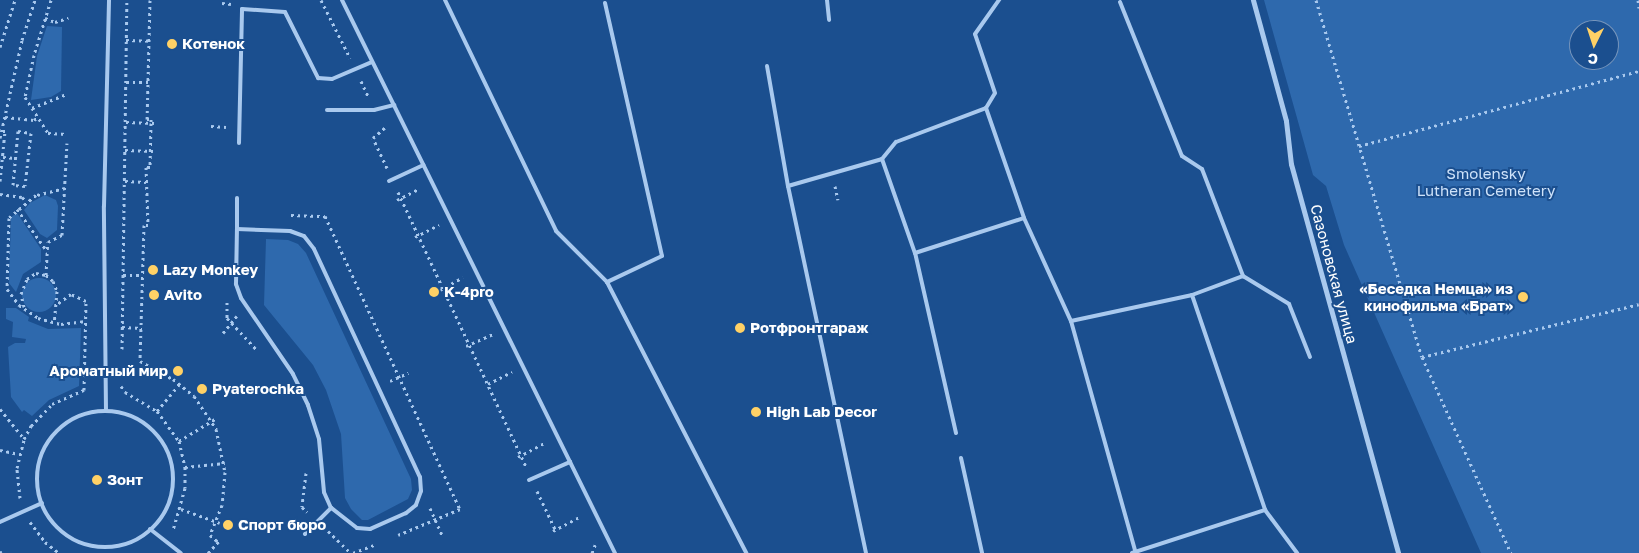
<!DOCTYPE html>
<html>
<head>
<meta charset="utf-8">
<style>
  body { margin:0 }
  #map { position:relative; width:1639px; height:553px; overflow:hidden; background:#1b4f8f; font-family:"Golos Text",sans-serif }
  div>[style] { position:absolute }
  .green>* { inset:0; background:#2e69ad }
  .round { border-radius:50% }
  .path>* { height:3px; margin-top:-1.5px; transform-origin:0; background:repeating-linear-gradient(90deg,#a9c9ee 0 2.5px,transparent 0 6.5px) }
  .service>* { height:4px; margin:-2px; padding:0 2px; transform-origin:2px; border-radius:2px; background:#a9c9ee }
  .service>.ring { margin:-2px; padding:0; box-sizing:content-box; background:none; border:4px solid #a9c9ee; border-radius:50% }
  .minor>* { height:5px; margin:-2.5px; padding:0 2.5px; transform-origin:2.5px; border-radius:2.5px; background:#a9c9ee }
  .dots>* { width:14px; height:14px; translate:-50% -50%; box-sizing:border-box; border:2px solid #1b4f8f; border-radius:50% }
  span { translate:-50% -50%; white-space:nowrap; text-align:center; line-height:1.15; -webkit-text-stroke:4px #1b4f8f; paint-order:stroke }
  .poi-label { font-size:15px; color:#fff; font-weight:700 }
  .left { translate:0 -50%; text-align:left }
  .right { translate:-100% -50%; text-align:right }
  .park-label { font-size:15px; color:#cfe3fa }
  .street-label { font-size:15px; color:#fff }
  .north { position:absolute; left:1569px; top:20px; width:50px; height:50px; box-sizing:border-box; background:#1b4f8f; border:1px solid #7695bc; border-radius:50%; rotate:184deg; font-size:14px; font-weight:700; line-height:20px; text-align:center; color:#fff }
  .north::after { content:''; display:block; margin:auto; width:18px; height:22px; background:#ffd166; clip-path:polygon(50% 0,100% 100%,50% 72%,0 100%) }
</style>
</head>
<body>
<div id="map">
  <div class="green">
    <i style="clip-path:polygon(evenodd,1264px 0,1639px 0,1639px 553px,1481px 553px,1344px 245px,1326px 186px,1313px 175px,1264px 0,1579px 30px,1609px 30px,1609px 60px,1579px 60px,1579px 30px)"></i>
    <i style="clip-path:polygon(47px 26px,62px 27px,61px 91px,51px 97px,31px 100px,37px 56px)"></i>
    <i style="clip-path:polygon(45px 195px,56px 200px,58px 206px,57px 230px,47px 238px,40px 234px,24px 210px,30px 203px)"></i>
    <i style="clip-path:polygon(17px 213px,41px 249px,41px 262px,23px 274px,16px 292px,9px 283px,11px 217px)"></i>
    <i style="clip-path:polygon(266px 239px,288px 240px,298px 244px,306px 253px,411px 479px,412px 490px,408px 499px,368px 520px,362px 520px,351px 509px,345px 498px,341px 434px,326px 390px,313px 365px,264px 305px)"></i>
    <i class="round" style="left:22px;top:278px;width:34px;height:34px"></i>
    <i style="clip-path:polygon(6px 308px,16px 308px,29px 317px,28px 321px,48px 329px,81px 328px,79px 386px,49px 400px,32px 416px,24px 410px,22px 412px,11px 397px,8px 347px,15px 343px,25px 343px,26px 339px,12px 337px,13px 322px,6px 319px)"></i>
  </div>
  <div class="path">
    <i style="left:51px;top:0;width:58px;rotate:107.2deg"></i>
    <i style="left:34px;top:55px;width:43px;rotate:102.1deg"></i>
    <i style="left:25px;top:97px;width:43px;rotate:57.4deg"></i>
    <i style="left:48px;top:133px;width:19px;rotate:3deg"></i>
    <i style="left:150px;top:0;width:119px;rotate:91.4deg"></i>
    <i style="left:147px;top:119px;width:4px"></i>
    <i style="left:151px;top:119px;width:4px;rotate:90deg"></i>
    <i style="left:151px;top:123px;width:44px;rotate:91.3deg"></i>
    <i style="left:150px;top:167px;width:4px;rotate:180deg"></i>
    <i style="left:146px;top:167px;width:58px;rotate:88deg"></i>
    <i style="left:148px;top:225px;width:4px;rotate:180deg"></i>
    <i style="left:144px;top:225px;width:136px;rotate:91.7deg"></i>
    <i style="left:140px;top:361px;width:38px;rotate:29deg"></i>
    <i style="left:173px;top:379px;width:27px;rotate:39deg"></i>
    <i style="left:194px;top:396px;width:40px;rotate:56deg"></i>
    <i style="left:216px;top:429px;width:44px;rotate:78.2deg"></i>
    <i style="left:225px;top:472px;width:33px;rotate:95deg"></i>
    <i style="left:222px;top:505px;width:32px;rotate:112deg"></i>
    <i style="left:210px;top:535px;width:11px;rotate:41deg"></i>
    <i style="left:321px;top:0;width:65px;rotate:63.4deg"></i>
    <i style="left:1316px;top:0;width:372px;rotate:73.5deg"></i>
    <i style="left:1422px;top:357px;width:223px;rotate:-13.7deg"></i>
    <i style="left:1638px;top:0;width:8px;rotate:83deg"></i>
    <i style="left:222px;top:3px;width:9px;rotate:6deg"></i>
    <i style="left:45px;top:18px;width:11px;rotate:22deg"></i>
    <i style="left:55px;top:22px;width:14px;rotate:-17deg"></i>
    <i style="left:126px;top:40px;width:25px;rotate:2deg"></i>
    <i style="left:0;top:47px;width:49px;rotate:-72.3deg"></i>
    <i style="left:361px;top:81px;width:17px;rotate:65deg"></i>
    <i style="left:126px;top:82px;width:22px"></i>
    <i style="left:32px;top:108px;width:38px;rotate:-22deg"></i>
    <i style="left:5px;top:117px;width:29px;rotate:6deg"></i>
    <i style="left:34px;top:120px;width:5px;rotate:-37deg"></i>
    <i style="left:126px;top:122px;width:28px;rotate:2deg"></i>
    <i style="left:211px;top:126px;width:15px;rotate:4deg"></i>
    <i style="left:18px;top:131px;width:13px;rotate:9deg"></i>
    <i style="left:31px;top:133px;width:53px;rotate:96.5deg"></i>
    <i style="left:25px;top:186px;width:12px;rotate:-175deg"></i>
    <i style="left:13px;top:185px;width:54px;rotate:-84.7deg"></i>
    <i style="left:0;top:138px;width:100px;rotate:-77.3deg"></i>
    <i style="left:22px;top:40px;width:42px;rotate:-72deg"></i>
    <i style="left:1359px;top:146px;width:290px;rotate:-15deg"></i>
    <i style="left:125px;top:150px;width:28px;rotate:2deg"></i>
    <i style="left:3px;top:157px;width:12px;rotate:5deg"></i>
    <i style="left:387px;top:168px;width:33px;rotate:-115deg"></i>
    <i style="left:373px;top:138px;width:18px;rotate:-41deg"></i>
    <i style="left:0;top:181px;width:50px;rotate:-84.3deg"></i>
    <i style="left:5px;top:131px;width:3px;rotate:180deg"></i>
    <i style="left:125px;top:181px;width:21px;rotate:3deg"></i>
    <i style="left:835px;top:186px;width:14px;rotate:78deg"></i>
    <i style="left:65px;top:188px;width:30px;rotate:166deg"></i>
    <i style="left:36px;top:195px;width:35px;rotate:140deg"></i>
    <i style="left:9px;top:218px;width:71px;rotate:91.6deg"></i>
    <i style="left:7px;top:289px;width:20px;rotate:53deg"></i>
    <i style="left:19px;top:305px;width:23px;rotate:34deg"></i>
    <i style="left:38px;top:318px;width:24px;rotate:15deg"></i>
    <i style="left:61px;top:324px;width:25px;rotate:-7deg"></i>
    <i style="left:398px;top:192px;width:303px;rotate:65deg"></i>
    <i style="left:0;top:194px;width:22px;rotate:8deg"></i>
    <i style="left:22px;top:197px;width:6px;rotate:45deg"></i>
    <i style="left:397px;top:200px;width:25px;rotate:-27deg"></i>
    <i style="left:17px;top:209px;width:52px;rotate:54.5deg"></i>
    <i style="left:291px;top:215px;width:34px;rotate:2deg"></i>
    <i style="left:325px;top:216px;width:323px;rotate:65.3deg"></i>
    <i style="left:460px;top:509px;width:67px;rotate:157.2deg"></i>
    <i style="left:415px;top:237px;width:27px;rotate:-27deg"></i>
    <i style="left:46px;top:275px;width:33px;rotate:-87deg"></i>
    <i style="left:48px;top:242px;width:16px;rotate:-27deg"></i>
    <i style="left:62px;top:235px;width:92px;rotate:-86.9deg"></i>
    <i style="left:123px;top:275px;width:20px"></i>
    <i style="left:440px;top:290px;width:26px;rotate:-29deg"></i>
    <i style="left:227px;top:302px;width:16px;rotate:90deg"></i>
    <i style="left:227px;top:318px;width:42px;rotate:46.9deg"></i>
    <i style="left:24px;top:307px;width:13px;rotate:-103deg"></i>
    <i style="left:21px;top:294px;width:16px;rotate:-68deg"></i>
    <i style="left:27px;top:279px;width:11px;rotate:-34deg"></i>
    <i style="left:36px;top:273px;width:10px;rotate:11deg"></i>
    <i style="left:46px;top:275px;width:9px;rotate:41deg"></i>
    <i style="left:53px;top:281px;width:11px;rotate:68deg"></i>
    <i style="left:57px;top:291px;width:32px;rotate:95deg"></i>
    <i style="left:122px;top:327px;width:20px;rotate:3deg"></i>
    <i style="left:223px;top:333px;width:22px;rotate:-51deg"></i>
    <i style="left:466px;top:346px;width:30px;rotate:-24deg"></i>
    <i style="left:122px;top:349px;width:349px;rotate:-89.2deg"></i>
    <i style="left:1422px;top:357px;width:215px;rotate:65.6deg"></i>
    <i style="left:390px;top:381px;width:20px;rotate:-24deg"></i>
    <i style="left:488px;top:384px;width:27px;rotate:-27deg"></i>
    <i style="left:121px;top:386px;width:7px;rotate:56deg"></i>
    <i style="left:125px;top:392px;width:37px;rotate:31deg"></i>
    <i style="left:157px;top:411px;width:37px;rotate:54deg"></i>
    <i style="left:179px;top:441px;width:27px;rotate:77deg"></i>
    <i style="left:185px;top:467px;width:21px;rotate:90deg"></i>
    <i style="left:185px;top:488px;width:44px;rotate:105.9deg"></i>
    <i style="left:0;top:409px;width:38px;rotate:51deg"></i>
    <i style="left:157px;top:411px;width:38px;rotate:-50deg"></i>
    <i style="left:179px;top:441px;width:42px;rotate:-31.4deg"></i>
    <i style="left:0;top:450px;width:19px;rotate:12deg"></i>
    <i style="left:518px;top:457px;width:32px;rotate:-28deg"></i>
    <i style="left:185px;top:467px;width:40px;rotate:-5.7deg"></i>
    <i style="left:306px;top:473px;width:34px;rotate:97deg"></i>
    <i style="left:302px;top:507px;width:7px;rotate:45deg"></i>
    <i style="left:537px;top:491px;width:42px;rotate:64.7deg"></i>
    <i style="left:20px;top:498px;width:30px;rotate:-96deg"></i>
    <i style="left:17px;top:468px;width:30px;rotate:-76deg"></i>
    <i style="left:24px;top:439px;width:15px;rotate:-62deg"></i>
    <i style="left:31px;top:426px;width:30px;rotate:-46deg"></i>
    <i style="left:52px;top:404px;width:35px;rotate:-24deg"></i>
    <i style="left:84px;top:390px;width:89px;rotate:-88.7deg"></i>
    <i style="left:86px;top:301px;width:17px;rotate:-155deg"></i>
    <i style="left:71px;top:294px;width:17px;rotate:144deg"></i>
    <i style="left:430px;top:508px;width:30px;rotate:66deg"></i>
    <i style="left:181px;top:509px;width:41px;rotate:19.7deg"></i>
    <i style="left:30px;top:522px;width:25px;rotate:53deg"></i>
    <i style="left:45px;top:542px;width:18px;rotate:38deg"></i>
    <i style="left:328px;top:531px;width:32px;rotate:44deg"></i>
    <i style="left:553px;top:531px;width:32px;rotate:-28deg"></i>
    <i style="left:0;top:551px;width:2px;rotate:63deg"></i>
    <i style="left:208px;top:553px;width:18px;rotate:-47deg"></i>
    <i style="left:353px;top:553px;width:25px;rotate:-21deg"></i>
    <i style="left:592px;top:553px;width:9px;rotate:-69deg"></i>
  </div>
  <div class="service">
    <i style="left:342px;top:0;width:617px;rotate:63.73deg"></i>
    <i style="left:445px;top:0;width:256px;rotate:64.3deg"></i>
    <i style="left:556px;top:231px;width:72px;rotate:45deg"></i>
    <i style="left:607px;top:282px;width:305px;rotate:62.8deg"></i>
    <i style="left:827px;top:0;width:20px;rotate:84deg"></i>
    <i style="left:1120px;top:2px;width:166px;rotate:68.1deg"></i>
    <i style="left:1182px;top:156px;width:24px;rotate:33deg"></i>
    <i style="left:1202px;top:169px;width:115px;rotate:69deg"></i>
    <i style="left:1243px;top:276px;width:54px;rotate:31.3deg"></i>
    <i style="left:1289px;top:304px;width:57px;rotate:68.4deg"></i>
    <i style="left:605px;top:3px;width:259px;rotate:77.3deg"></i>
    <i style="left:662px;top:256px;width:61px;rotate:154.7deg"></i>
    <i style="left:767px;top:66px;width:122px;rotate:80.1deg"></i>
    <i style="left:788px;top:186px;width:375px;rotate:78deg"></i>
    <i style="left:986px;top:108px;width:116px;rotate:70.9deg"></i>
    <i style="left:1024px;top:218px;width:113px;rotate:65.5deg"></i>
    <i style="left:1071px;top:321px;width:124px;rotate:-12.1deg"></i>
    <i style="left:1192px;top:295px;width:54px;rotate:-20.4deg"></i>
    <i style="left:327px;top:110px;width:47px"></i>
    <i style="left:374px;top:110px;width:21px;rotate:-14deg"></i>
    <i style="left:239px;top:143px;width:134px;rotate:-88.7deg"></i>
    <i style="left:242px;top:9px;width:43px;rotate:4deg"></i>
    <i style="left:285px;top:12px;width:74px;rotate:63.4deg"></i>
    <i style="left:318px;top:78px;width:14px;rotate:4deg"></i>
    <i style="left:332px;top:79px;width:43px;rotate:-23deg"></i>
    <i style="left:882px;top:159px;width:100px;rotate:70.7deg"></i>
    <i style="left:389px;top:181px;width:38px;rotate:-25deg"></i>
    <i style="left:788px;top:186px;width:98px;rotate:-16deg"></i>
    <i style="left:882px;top:159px;width:22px;rotate:-51deg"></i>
    <i style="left:896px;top:142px;width:96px;rotate:-20.7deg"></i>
    <i style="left:986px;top:108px;width:17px;rotate:-59deg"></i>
    <i style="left:995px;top:93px;width:62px;rotate:-108.7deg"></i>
    <i style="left:975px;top:34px;width:42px;rotate:-54.8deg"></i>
    <i style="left:237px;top:198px;width:31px;rotate:90deg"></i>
    <i style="left:237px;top:229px;width:53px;rotate:2.2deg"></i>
    <i style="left:290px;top:231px;width:15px;rotate:20deg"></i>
    <i style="left:304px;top:236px;width:16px;rotate:52deg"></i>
    <i style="left:314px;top:249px;width:251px;rotate:65.1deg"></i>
    <i style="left:420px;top:477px;width:14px;rotate:86deg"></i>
    <i style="left:421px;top:491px;width:15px;rotate:110deg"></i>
    <i style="left:416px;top:505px;width:13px;rotate:141deg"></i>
    <i style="left:406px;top:513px;width:39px;rotate:156deg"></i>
    <i style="left:370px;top:529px;width:13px;rotate:-176deg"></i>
    <i style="left:357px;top:528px;width:33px;rotate:-142deg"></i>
    <i style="left:331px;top:508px;width:17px;rotate:-114deg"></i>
    <i style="left:324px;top:492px;width:53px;rotate:-95.4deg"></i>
    <i style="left:319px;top:439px;width:36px;rotate:-108deg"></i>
    <i style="left:308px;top:405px;width:34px;rotate:-116deg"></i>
    <i style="left:293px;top:374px;width:92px;rotate:-124.4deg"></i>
    <i style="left:241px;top:298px;width:15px;rotate:-110deg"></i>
    <i style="left:236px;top:284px;width:55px;rotate:-89deg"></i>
    <i style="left:1192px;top:295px;width:227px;rotate:71.2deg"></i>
    <i style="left:1265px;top:510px;width:54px;rotate:53.3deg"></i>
    <i style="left:1071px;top:321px;width:238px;rotate:74.4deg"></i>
    <i style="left:106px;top:411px;width:205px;rotate:-90.6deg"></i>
    <i style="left:104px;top:206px;width:206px;rotate:-88.6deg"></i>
    <i class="ring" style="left:37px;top:411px;width:132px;height:132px"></i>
    <i style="left:956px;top:433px;width:185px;rotate:-102.8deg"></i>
    <i style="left:915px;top:253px;width:114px;rotate:-17.8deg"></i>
    <i style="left:961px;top:458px;width:97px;rotate:77.5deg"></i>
    <i style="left:529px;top:480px;width:45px;rotate:-23.7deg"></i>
    <i style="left:0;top:522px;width:46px;rotate:-24.3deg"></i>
    <i style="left:150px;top:529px;width:39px;rotate:38deg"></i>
    <i style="left:305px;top:534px;width:37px;rotate:-45deg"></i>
    <i style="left:1132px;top:553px;width:140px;rotate:-17.9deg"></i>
  </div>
  <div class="minor">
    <i style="left:1253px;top:0;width:125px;rotate:74.7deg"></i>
    <i style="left:1286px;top:121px;width:43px;rotate:83.4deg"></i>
    <i style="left:1291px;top:164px;width:403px;rotate:74.6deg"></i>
  </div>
  <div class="dots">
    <i style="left:172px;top:44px;background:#ffd166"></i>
    <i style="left:153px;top:270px;background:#ffd166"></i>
    <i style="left:434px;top:292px;background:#ffd166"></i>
    <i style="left:154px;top:295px;background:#ffd166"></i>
    <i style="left:1523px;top:297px;background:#ffd166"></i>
    <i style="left:740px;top:328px;background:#ffd166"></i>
    <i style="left:178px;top:371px;background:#ffd166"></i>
    <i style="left:202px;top:389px;background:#ffd166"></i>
    <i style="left:756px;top:412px;background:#ffd166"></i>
    <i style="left:97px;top:480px;background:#ffd166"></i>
    <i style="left:228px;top:525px;background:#ffd166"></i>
  </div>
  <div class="poi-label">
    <span class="left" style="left:182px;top:44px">Котенок</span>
    <span class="left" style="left:163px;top:270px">Lazy Monkey</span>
    <span class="right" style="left:1513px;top:297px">«Беседка Немца» из<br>кинофильма «Брат»</span>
    <span class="left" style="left:444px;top:292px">K-4pro</span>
    <span class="left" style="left:164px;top:295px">Avito</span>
    <span class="left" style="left:750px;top:328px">Ротфронтгараж</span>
    <span class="right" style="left:168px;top:371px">Ароматный мир</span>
    <span class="left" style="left:212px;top:389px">Pyaterochka</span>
    <span class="left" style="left:766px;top:412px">High Lab Decor</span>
    <span class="left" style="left:107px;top:480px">Зонт</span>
    <span class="left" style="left:238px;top:525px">Спорт бюро</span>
  </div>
  <div class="park-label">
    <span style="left:1486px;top:182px">Smolensky<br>Lutheran Cemetery</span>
  </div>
  <div class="street-label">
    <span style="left:1334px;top:274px;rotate:75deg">Сазоновская улица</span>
  </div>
  <div class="north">С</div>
</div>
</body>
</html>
